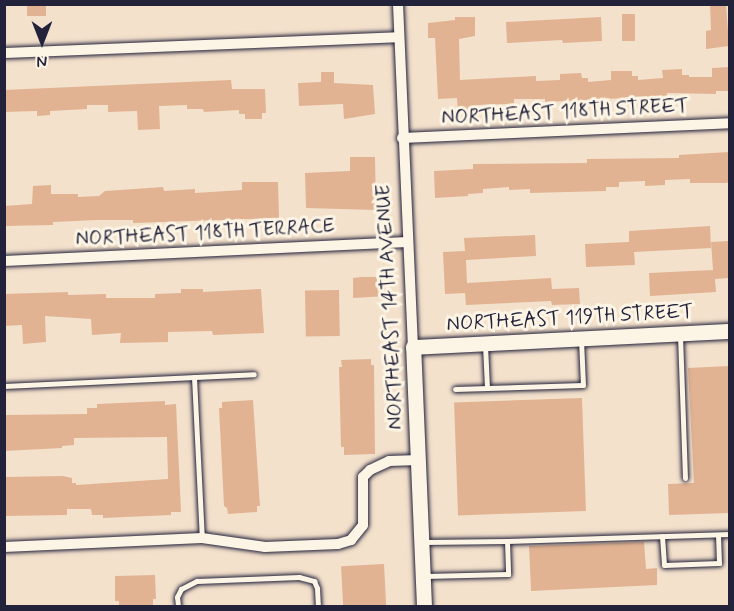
<!DOCTYPE html>
<html>
<head>
<meta charset="utf-8">
<style>
  body { margin:0 }
  #map { position:relative; width:734px; height:611px; overflow:hidden; background:#f4e1cc; font-family:Mynerve,sans-serif }
  div>[style] { position:absolute }
  .building>* { inset:0; background:#e1b392; transform-origin:0 0 }
  .roads { filter:drop-shadow(0 0 2px #22223b) drop-shadow(0 0 2px #22223b) }
  .lane>* { height:5px; margin:-2.5px; padding:0 2.5px; transform-origin:2.5px; border-radius:2.5px; background:#fcf5e5 }
  .street>* { height:10px; margin:-5px; padding:0 5px; transform-origin:5px; border-radius:5px; background:#fcf5e5 }
  .secondary>* { height:15px; margin:-7.5px; padding:0 7.5px; transform-origin:7.5px; border-radius:7.5px; background:#fcf5e5 }
  span { translate:-50% -50%; white-space:nowrap; text-align:center; line-height:1.15; -webkit-text-stroke:6px #fcf5e5; paint-order:stroke }
  .street-label { font-size:20px; color:#22223b }
  .frame { position:absolute; inset:0; border:6px solid #22223b; pointer-events:none }
  .north { position:absolute; left:12px; top:12px; width:60px; height:60px; -webkit-text-stroke:4px #fcf5e5; paint-order:stroke; rotate:180deg; font-size:16px; font-weight:700; line-height:24px; text-align:center; color:#22223b }
  .north::after { content:''; display:block; margin:auto; width:21px; height:27px; background:#22223b; clip-path:polygon(50% 0,100% 100%,50% 72%,0 100%) }
</style>
</head>
<body>
<div id="map">
  <div class="building">
    <i style="left:27px;top:4px;width:19px;height:12px"></i>
    <i style="clip-path:polygon(710px 4px,726px 4px,729px 46px,706px 49px,706px 31px,711px 30px)"></i>
    <i style="left:622px;top:14px;width:13px;height:27px"></i>
    <i style="clip-path:polygon(455px 17px,475px 17px,475px 36px,459px 39px,460px 80px,536px 76px,536px 81px,560px 80px,560px 74px,581px 73px,582px 78px,588px 78px,588px 82px,611px 80px,611px 71px,632px 71px,632px 76px,638px 76px,638px 80px,663px 78px,662px 70px,682px 69px,682px 75px,689px 75px,689px 77px,712px 77px,712px 68px,729px 67px,729px 91px,716px 91px,716px 94px,667px 93px,667px 96px,545px 102px,545px 99px,514px 99px,514px 104px,476px 105px,476px 111px,458px 112px,457px 98px,438px 99px,435px 38px,428px 38px,428px 23px,455px 20px)"></i>
    <i style="clip-path:polygon(601px 17px,602px 41px,563px 43px,562px 40px,507px 43px,506px 22px)"></i>
    <i style="clip-path:polygon(321px 72px,334px 72px,334px 83px,373px 85px,375px 114px,344px 119px,343px 104px,299px 106px,298px 83px,321px 82px)"></i>
    <i style="clip-path:polygon(231px 80px,232px 89px,265px 89px,266px 113px,262px 113px,262px 119px,245px 119px,245px 114px,239px 114px,239px 110px,204px 112px,203px 109px,187px 109px,187px 105px,159px 106px,160px 129px,138px 130px,137px 111px,108px 112px,108px 105px,87px 105px,87px 109px,50px 111px,50px 115px,37px 116px,37px 111px,4px 112px,4px 90px)"></i>
    <i style="clip-path:polygon(729px 152px,729px 182px,726px 183px,690px 183px,690px 179px,665px 180px,665px 185px,645px 186px,645px 181px,619px 182px,619px 187px,606px 187px,606px 191px,530px 193px,530px 189px,509px 190px,509px 187px,483px 189px,483px 193px,468px 194px,468px 196px,435px 198px,434px 171px,473px 169px,473px 164px,587px 163px,587px 159px,679px 158px,679px 155px)"></i>
    <i style="clip-path:polygon(350px 157px,375px 157px,376px 210px,306px 208px,305px 173px,350px 171px)"></i>
    <i style="clip-path:polygon(242px 182px,278px 182px,279px 218px,133px 223px,133px 220px,97px 220px,53px 222px,53px 225px,4px 226px,4px 206px,32px 204px,33px 186px,51px 185px,51px 194px,78px 194px,78px 197px,99px 196px,105px 191px,163px 187px,164px 191px,195px 189px,195px 193px,242px 190px)"></i>
    <i style="clip-path:polygon(710px 226px,711px 248px,634px 252px,635px 265px,586px 267px,585px 244px,629px 242px,629px 231px)"></i>
    <i style="clip-path:polygon(535px 235px,536px 256px,466px 260px,467px 283px,551px 278px,552px 289px,579px 288px,580px 304px,552px 305px,551px 301px,466px 305px,465px 293px,445px 294px,443px 252px,465px 251px,464px 238px)"></i>
    <i style="clip-path:polygon(729px 241px,729px 278px,715px 279px,716px 292px,650px 296px,649px 273px,713px 270px,711px 242px)"></i>
    <i style="clip-path:polygon(361px 277px,387px 277px,387px 296px,353px 298px,353px 278px)"></i>
    <i style="clip-path:polygon(181px 289px,203px 289px,203px 292px,261px 289px,264px 333px,213px 335px,212px 331px,168px 332px,168px 342px,120px 343px,121px 333px,92px 335px,91px 319px,45px 316px,46px 342px,23px 344px,22px 325px,4px 326px,4px 294px,68px 292px,68px 295px,106px 294px,106px 298px,155px 298px,155px 294px,181px 293px)"></i>
    <i style="left:339px;top:290px;width:46px;height:34px;rotate:89deg"></i>
    <i style="clip-path:polygon(371px 359px,371px 365px,374px 365px,375px 454px,344px 455px,344px 447px,341px 447px,339px 367px,342px 367px,341px 360px)"></i>
    <i style="clip-path:polygon(729px 366px,729px 513px,669px 515px,668px 484px,694px 483px,688px 368px)"></i>
    <i style="left:582px;top:398px;width:113px;height:128px;rotate:88deg"></i>
    <i style="clip-path:polygon(253px 400px,260px 506px,257px 506px,257px 512px,228px 514px,227px 508px,224px 506px,219px 408px,222px 408px,222px 402px)"></i>
    <i style="clip-path:polygon(165px 401px,165px 405px,176px 404px,181px 512px,171px 512px,171px 515px,103px 518px,103px 515px,92px 515px,91px 509px,67px 509px,67px 515px,4px 516px,4px 477px,63px 476px,72px 478px,72px 483px,76px 483px,76px 485px,168px 479px,167px 437px,74px 438px,74px 445px,62px 446px,62px 448px,4px 451px,4px 415px,87px 414px,87px 408px,97px 408px,97px 404px)"></i>
    <i style="clip-path:polygon(644px 542px,646px 569px,657px 568px,657px 585px,531px 591px,529px 546px)"></i>
    <i style="left:384px;top:564px;width:42px;height:43px;rotate:87deg"></i>
    <i style="clip-path:polygon(155px 575px,156px 599px,153px 599px,153px 606px,119px 606px,119px 601px,115px 601px,115px 576px)"></i>
  </div>
  <div class="roads">
    <div class="lane">
      <i style="left:680px;top:335px;width:143px;rotate:88deg"></i>
      <i style="left:485px;top:345px;width:43px;rotate:87.3deg"></i>
      <i style="left:194px;top:377px;width:161px;rotate:87.2deg"></i>
      <i style="left:4px;top:386px;width:250px;rotate:-2.7deg"></i>
      <i style="left:455px;top:389px;width:128px;rotate:-1.8deg"></i>
      <i style="left:583px;top:385px;width:45px;rotate:-92.5deg"></i>
      <i style="left:662px;top:536px;width:29px;rotate:86deg"></i>
      <i style="left:664px;top:565px;width:55px;rotate:-2.1deg"></i>
      <i style="left:719px;top:563px;width:28px;rotate:-92deg"></i>
      <i style="left:507px;top:541px;width:223px;rotate:-1.8deg"></i>
      <i style="left:424px;top:542px;width:83px;rotate:-0.7deg"></i>
      <i style="left:507px;top:541px;width:33px;rotate:88deg"></i>
      <i style="left:508px;top:574px;width:83px;rotate:178.6deg"></i>
      <i style="left:178px;top:606px;width:9px;rotate:-96deg"></i>
      <i style="left:177px;top:597px;width:9px;rotate:-63deg"></i>
      <i style="left:181px;top:589px;width:18px;rotate:-27deg"></i>
      <i style="left:197px;top:581px;width:102px;rotate:-2.2deg"></i>
      <i style="left:299px;top:577px;width:16px;rotate:15deg"></i>
      <i style="left:314px;top:581px;width:8px;rotate:67deg"></i>
      <i style="left:317px;top:588px;width:18px;rotate:87deg"></i>
    </div>
    <div class="street">
      <i style="left:398px;top:4px;width:343px;rotate:87.5deg"></i>
      <i style="left:4px;top:53px;width:395px;rotate:-2.3deg"></i>
      <i style="left:402px;top:138px;width:328px;rotate:-2.6deg"></i>
      <i style="left:4px;top:261px;width:404px;rotate:-2.7deg"></i>
      <i style="left:4px;top:547px;width:198px;rotate:-2.6deg"></i>
      <i style="left:202px;top:538px;width:64px;rotate:8.1deg"></i>
      <i style="left:265px;top:547px;width:73px;rotate:-2.4deg"></i>
      <i style="left:338px;top:544px;width:14px;rotate:-17deg"></i>
      <i style="left:351px;top:540px;width:19px;rotate:-51deg"></i>
      <i style="left:363px;top:525px;width:48px;rotate:-90deg"></i>
      <i style="left:363px;top:477px;width:10px;rotate:-45deg"></i>
      <i style="left:370px;top:470px;width:21px;rotate:-25deg"></i>
      <i style="left:389px;top:461px;width:30px;rotate:-2deg"></i>
    </div>
    <div class="secondary">
      <i style="left:424px;top:606px;width:259px;rotate:-92.4deg"></i>
      <i style="left:413px;top:347px;width:317px;rotate:-2.9deg"></i>
    </div>
  </div>
  <div class="street-label">
    <span style="left:565px;top:112px;rotate:-3deg">NORTHEAST 118TH STREET</span>
    <span style="left:205px;top:233px;rotate:-3deg">NORTHEAST 118TH TERRACE</span>
    <span style="left:390px;top:307px;rotate:-93deg">NORTHEAST 14TH AVENUE</span>
    <span style="left:570px;top:318px;rotate:-3deg">NORTHEAST 119TH STREET</span>
  </div>
  <div class="frame"></div>
  <div class="north">N</div>
</div>
</body>
</html>
